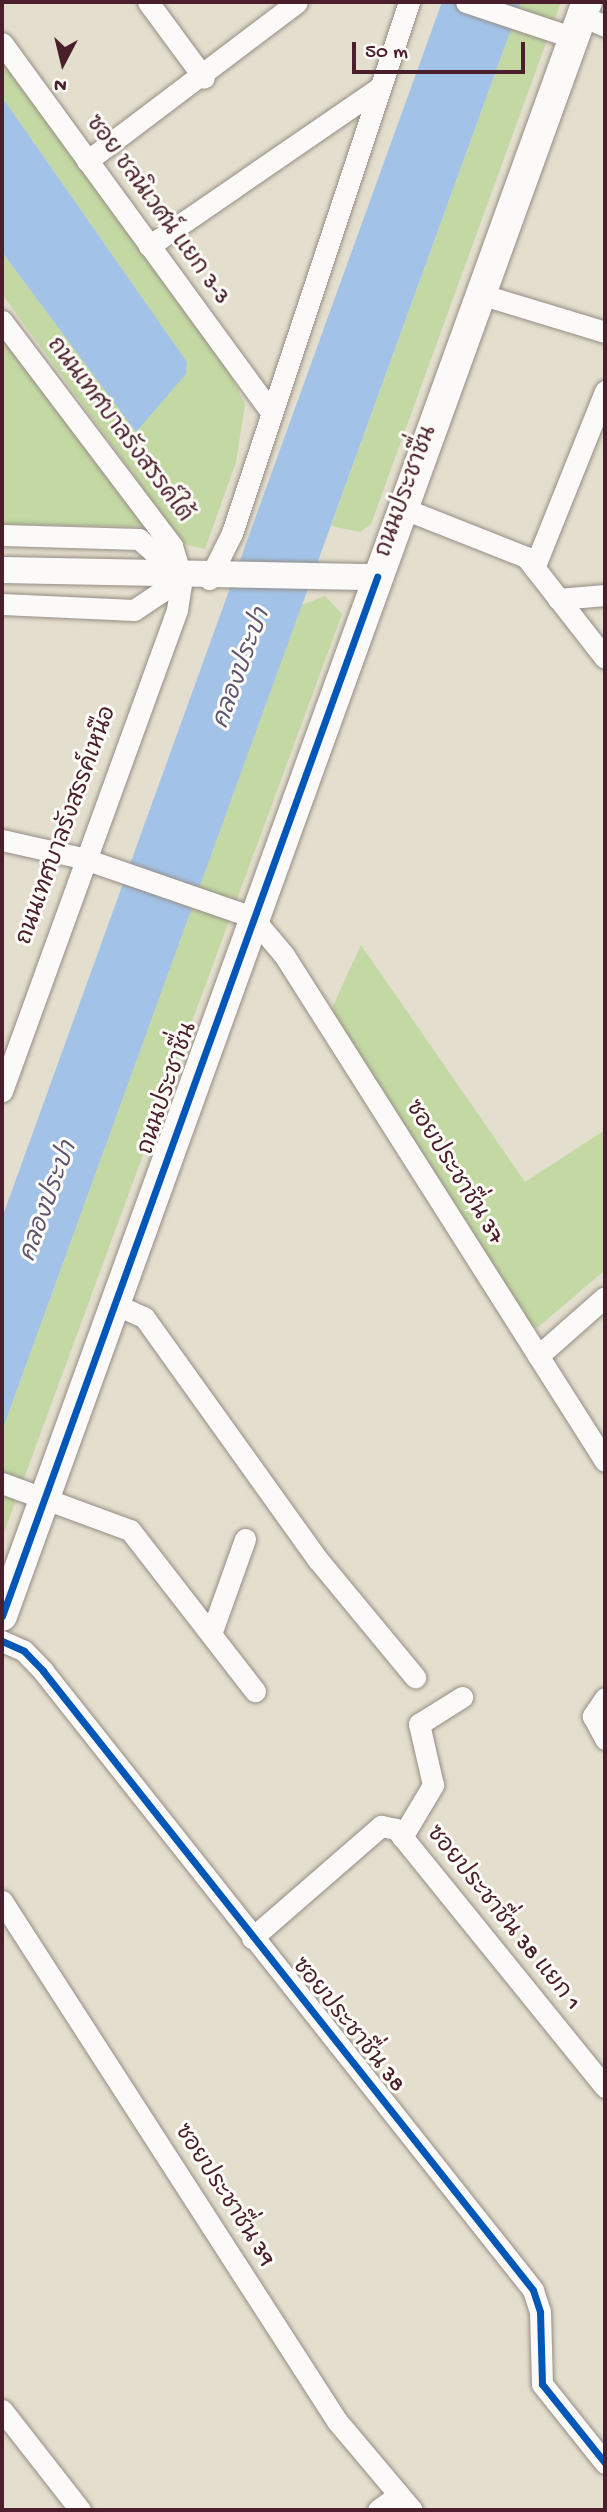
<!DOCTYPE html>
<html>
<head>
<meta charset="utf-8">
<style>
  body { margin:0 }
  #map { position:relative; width:607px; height:2512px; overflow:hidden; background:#e3decd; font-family:"Gochi Hand","Playpen Sans Thai",sans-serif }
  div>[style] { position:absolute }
  .green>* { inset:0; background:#c3d8a3 }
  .water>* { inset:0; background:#a2c3e7 }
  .roads { filter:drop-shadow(0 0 2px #958c85) drop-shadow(0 0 2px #958c85) }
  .minor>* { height:21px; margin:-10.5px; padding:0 10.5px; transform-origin:10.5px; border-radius:10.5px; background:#fbfaf8 }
  .tertiary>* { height:26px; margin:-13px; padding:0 13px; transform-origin:13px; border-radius:13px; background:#fbfaf8 }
  .secondary>* { height:30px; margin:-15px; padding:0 15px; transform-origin:15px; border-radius:15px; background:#fbfaf8 }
  .cycleway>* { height:7px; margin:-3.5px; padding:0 3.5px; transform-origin:3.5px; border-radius:3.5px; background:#0057b8 }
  span { translate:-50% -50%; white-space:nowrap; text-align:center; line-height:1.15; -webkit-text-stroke:6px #fdfcf7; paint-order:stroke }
  .street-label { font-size:23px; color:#4a1f2b }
  .water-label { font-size:24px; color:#5f5571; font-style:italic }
  .frame { position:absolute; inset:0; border:4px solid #4a1f2b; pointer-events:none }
  .north { position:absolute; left:28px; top:28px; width:70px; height:70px; -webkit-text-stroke:5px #fdfcf7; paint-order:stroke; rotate:187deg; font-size:19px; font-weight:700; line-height:28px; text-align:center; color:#4a1f2b }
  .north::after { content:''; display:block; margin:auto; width:24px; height:32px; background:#4a1f2b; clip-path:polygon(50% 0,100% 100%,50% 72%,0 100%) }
  .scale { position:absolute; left:352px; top:42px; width:173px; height:32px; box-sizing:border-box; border:4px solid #4a1f2b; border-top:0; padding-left:9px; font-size:21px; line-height:24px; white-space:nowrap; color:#4a1f2b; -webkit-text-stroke:5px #fdfcf7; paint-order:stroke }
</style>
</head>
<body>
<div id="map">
  <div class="green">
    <i style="clip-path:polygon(521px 2px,561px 2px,371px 524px,360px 532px,331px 526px)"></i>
    <i style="clip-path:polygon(2px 53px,220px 355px,245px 404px,236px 462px,205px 549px,184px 544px,2px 294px,2px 252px,136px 431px,187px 362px,2px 97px)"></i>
    <i style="clip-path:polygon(2px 332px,147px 527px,2px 524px)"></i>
    <i style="clip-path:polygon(325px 596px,342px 614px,2px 1538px,2px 1431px,302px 605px)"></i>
    <i style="clip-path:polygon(361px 945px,525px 1182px,605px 1130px,605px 1270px,537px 1328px,529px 1328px,331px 1010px)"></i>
  </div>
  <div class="water">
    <i style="clip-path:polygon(442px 2px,521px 2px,2px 1431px,2px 1218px)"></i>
    <i style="clip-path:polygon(2px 97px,187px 362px,186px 374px,136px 432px,2px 252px)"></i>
  </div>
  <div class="roads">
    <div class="minor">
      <i style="left:148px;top:2px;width:94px;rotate:53.6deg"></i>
      <i style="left:466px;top:2px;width:114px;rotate:18.4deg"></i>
      <i style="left:582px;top:16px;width:25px;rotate:23deg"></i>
      <i style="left:2px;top:43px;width:453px;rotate:53.9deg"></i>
      <i style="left:87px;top:161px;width:263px;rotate:-37.1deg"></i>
      <i style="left:149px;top:246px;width:280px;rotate:-34.5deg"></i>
      <i style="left:480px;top:294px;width:131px;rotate:16.9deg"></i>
      <i style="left:2px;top:321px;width:282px;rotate:52.9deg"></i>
      <i style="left:172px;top:546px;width:34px;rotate:73deg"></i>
      <i style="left:182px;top:578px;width:32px;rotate:99deg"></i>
      <i style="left:177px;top:610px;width:512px;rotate:109.99deg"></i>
      <i style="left:402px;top:508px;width:133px;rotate:21.6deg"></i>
      <i style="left:526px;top:557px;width:128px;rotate:52deg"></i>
      <i style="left:2px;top:535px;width:137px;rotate:1.7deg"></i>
      <i style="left:139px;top:539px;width:52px;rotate:41.9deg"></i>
      <i style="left:534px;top:568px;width:191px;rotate:-68.1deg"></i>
      <i style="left:209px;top:579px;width:51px;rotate:-63.4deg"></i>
      <i style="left:232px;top:533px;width:560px;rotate:-71.57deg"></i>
      <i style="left:558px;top:599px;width:47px;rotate:-4.9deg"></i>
      <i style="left:2px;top:604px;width:132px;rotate:2.6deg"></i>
      <i style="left:134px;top:610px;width:58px;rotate:-33.7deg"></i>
      <i style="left:2px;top:840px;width:82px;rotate:12.7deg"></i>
      <i style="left:82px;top:858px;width:180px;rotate:19.1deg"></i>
      <i style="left:252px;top:917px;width:50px;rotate:49.9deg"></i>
      <i style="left:284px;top:955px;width:599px;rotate:57.61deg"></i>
      <i style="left:112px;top:1303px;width:35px;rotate:24deg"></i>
      <i style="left:144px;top:1317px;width:300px;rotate:54.4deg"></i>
      <i style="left:319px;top:1561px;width:151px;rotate:50.4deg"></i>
      <i style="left:538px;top:1356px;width:89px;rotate:-41.4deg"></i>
      <i style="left:2px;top:1483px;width:136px;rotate:20.2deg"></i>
      <i style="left:130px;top:1530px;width:204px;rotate:52.2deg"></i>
      <i style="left:211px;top:1634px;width:101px;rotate:-70.3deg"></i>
      <i style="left:2px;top:1641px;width:24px;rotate:24deg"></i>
      <i style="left:24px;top:1651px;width:28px;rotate:46deg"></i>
      <i style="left:43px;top:1671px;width:789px;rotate:51.63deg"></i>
      <i style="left:533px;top:2290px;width:23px;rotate:72deg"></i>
      <i style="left:540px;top:2312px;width:72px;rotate:88.4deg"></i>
      <i style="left:542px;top:2384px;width:101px;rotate:51.4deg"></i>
      <i style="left:605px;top:1698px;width:22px;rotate:124deg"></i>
      <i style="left:593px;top:1716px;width:26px;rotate:62deg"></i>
      <i style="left:402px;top:1837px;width:61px;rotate:-59.2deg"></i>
      <i style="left:433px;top:1785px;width:63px;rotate:-102.9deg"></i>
      <i style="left:419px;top:1724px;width:51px;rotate:-32.1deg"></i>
      <i style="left:2px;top:1901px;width:619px;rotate:57.21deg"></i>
      <i style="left:337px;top:2421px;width:116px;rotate:49.9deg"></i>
      <i style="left:252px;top:1938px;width:171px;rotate:-41deg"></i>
      <i style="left:381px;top:1826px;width:15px;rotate:11deg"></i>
      <i style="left:396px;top:1829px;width:332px;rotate:51deg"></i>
      <i style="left:2px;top:2410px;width:127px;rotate:52deg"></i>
      <i style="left:378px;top:2510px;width:26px;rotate:-36deg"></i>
    </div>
    <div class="tertiary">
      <i style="left:2px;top:570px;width:375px;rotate:1.1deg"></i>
    </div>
    <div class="secondary">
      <i style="left:2px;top:1616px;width:1717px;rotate:-70.08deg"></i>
    </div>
  </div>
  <div class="cycleway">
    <i style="left:2px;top:1616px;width:1105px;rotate:-70.15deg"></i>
    <i style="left:2px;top:1641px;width:24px;rotate:24deg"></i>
    <i style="left:24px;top:1651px;width:28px;rotate:46deg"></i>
    <i style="left:43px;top:1671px;width:789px;rotate:51.63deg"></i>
    <i style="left:533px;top:2290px;width:23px;rotate:72deg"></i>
    <i style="left:540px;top:2312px;width:72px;rotate:88.4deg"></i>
    <i style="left:542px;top:2384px;width:101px;rotate:51.4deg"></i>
  </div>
  <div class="street-label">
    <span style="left:156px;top:211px;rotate:54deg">ซอย ชลนิเวศน์ แยก 3-3</span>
    <span style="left:118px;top:431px;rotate:53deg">ถนนเทศบาลรังสรรค์ใต้</span>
    <span style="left:408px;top:492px;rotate:-70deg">ถนนประชาชื่น</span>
    <span style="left:68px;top:826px;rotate:-70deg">ถนนเทศบาลรังสรรค์เหนือ</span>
    <span style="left:169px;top:1089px;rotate:-71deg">ถนนประชาชื่น</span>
    <span style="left:453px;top:1173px;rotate:58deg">ซอยประชาชื่น 37</span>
    <span style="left:502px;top:1919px;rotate:51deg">ซอยประชาชื่น 38 แยก 1</span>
    <span style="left:347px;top:2026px;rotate:51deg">ซอยประชาชื่น 38</span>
    <span style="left:223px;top:2196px;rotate:57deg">ซอยประชาชื่น 39</span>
  </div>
  <div class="water-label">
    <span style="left:243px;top:669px;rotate:-70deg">คลองประปา</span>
    <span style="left:50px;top:1202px;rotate:-70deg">คลองประปา</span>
  </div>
  <div class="frame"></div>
  <div class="north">N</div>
  <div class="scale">50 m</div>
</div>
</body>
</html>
